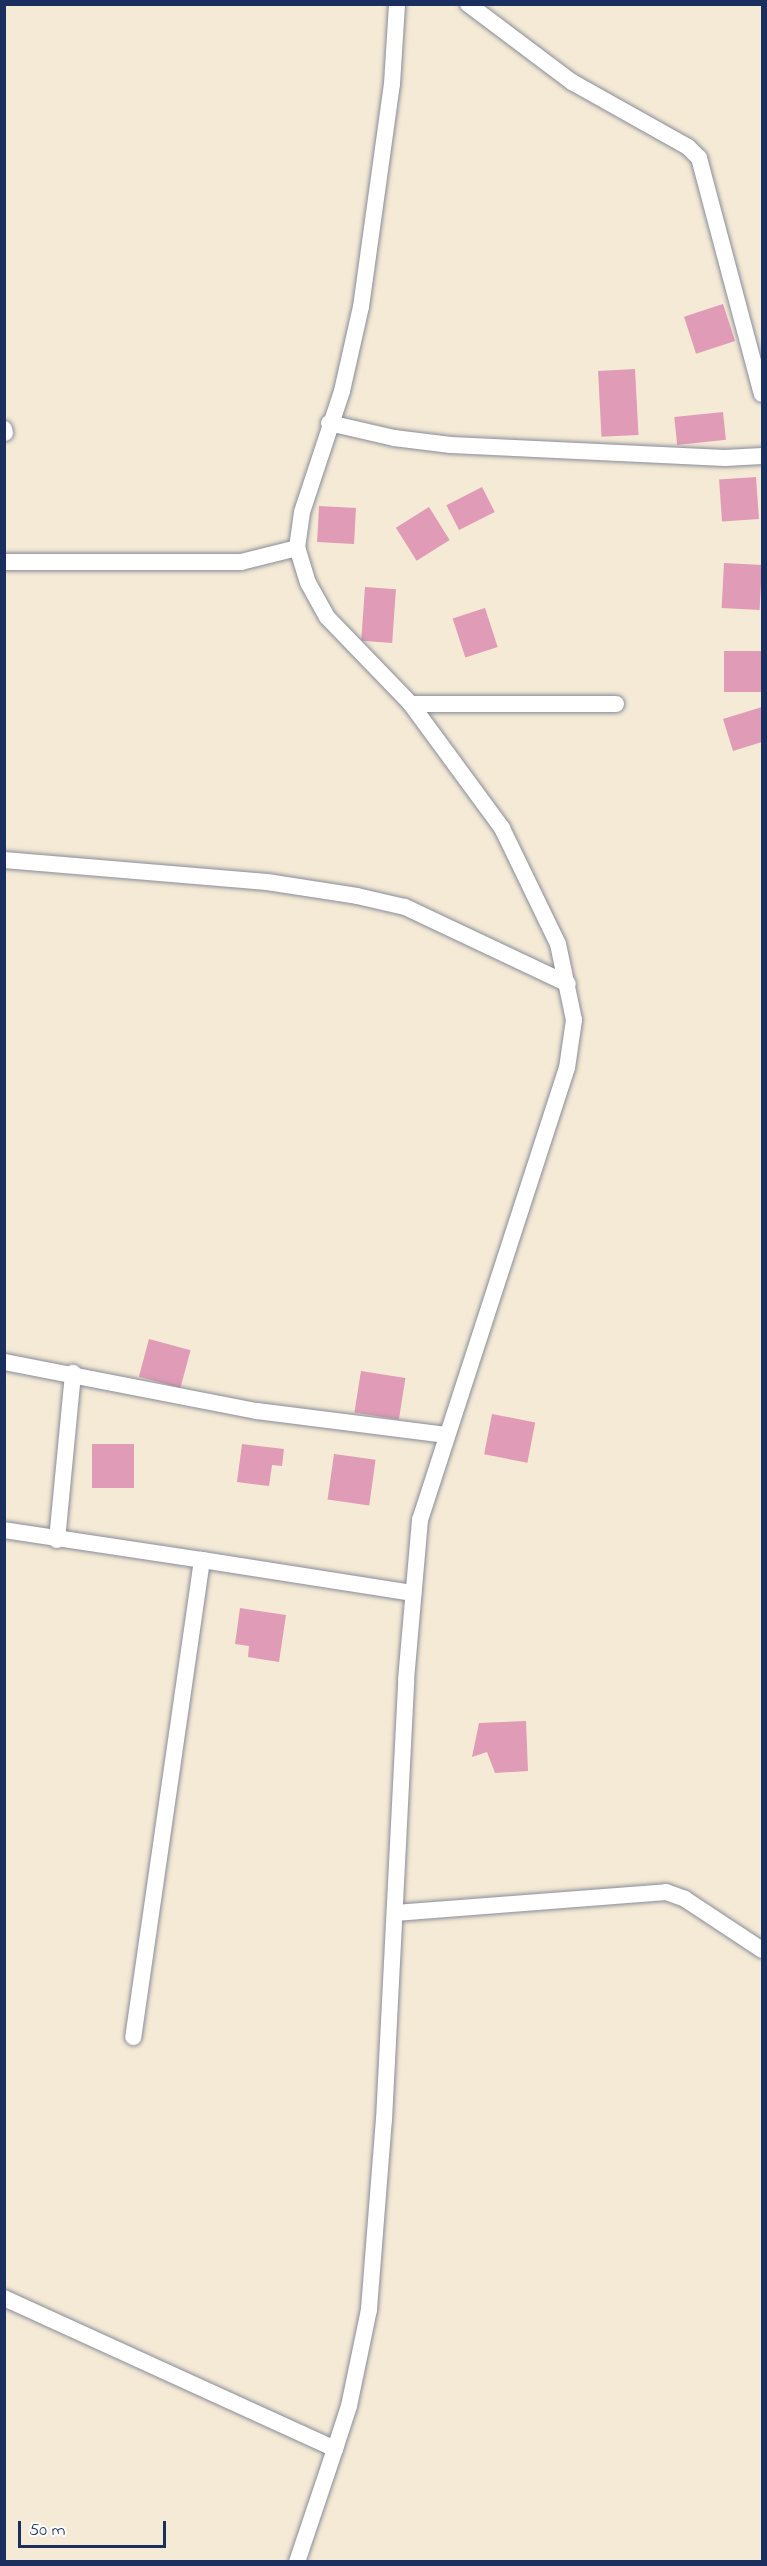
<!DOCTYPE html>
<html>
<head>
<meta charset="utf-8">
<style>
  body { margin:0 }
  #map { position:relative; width:767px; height:2566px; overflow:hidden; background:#f5ead5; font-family:"Indie Flower",sans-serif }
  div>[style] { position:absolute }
  .building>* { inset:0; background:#e09bb6; transform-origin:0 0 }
  .roads { filter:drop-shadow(0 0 2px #888c9a) drop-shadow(0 0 2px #888c9a) }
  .street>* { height:16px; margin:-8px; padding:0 8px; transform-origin:8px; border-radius:8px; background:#fff }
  span { translate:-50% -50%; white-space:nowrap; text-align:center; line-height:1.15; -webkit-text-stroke:4.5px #fff; paint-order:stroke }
  .frame { position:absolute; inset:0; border:6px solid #1b2f5e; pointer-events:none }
  .scale { position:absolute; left:18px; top:2521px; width:148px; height:27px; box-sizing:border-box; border:3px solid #1b2f5e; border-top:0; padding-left:8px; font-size:18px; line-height:21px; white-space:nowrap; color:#1b2f5e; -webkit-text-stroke:4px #fff; paint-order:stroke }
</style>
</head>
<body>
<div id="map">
  <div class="building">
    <i style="left:723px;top:304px;width:39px;height:41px;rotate:72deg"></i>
    <i style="left:635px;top:369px;width:66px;height:37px;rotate:87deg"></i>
    <i style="left:723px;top:412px;width:28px;height:49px;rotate:84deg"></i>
    <i style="left:756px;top:477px;width:42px;height:37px;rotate:86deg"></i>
    <i style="left:482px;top:487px;width:28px;height:40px;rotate:63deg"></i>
    <i style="left:319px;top:506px;width:37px;height:36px;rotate:3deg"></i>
    <i style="left:429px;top:507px;width:39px;height:39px;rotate:58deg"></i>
    <i style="left:724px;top:563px;width:38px;height:45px;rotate:3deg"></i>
    <i style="left:365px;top:587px;width:31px;height:54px;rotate:4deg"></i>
    <i style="left:485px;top:608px;width:41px;height:34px;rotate:72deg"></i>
    <i style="left:762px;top:651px;width:41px;height:38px;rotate:90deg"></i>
    <i style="clip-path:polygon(762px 707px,762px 742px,733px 751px,723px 719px)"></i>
    <i style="left:149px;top:1339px;width:43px;height:39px;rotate:15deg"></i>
    <i style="left:361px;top:1371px;width:45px;height:42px;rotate:9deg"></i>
    <i style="left:492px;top:1414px;width:44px;height:41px;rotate:11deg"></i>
    <i style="left:92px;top:1444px;width:42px;height:44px"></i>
    <i style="clip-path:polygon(242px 1444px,284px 1449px,282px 1466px,272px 1465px,269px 1486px,237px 1482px)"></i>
    <i style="left:334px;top:1454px;width:42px;height:46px;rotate:8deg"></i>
    <i style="clip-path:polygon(240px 1608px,286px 1615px,279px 1662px,248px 1657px,249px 1646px,235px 1644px)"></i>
    <i style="clip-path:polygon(526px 1721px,528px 1771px,495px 1773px,487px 1752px,472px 1757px,479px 1723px)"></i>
  </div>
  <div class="roads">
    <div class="street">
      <i style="left:468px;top:4px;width:130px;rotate:36.9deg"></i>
      <i style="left:572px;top:82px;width:133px;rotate:29.3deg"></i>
      <i style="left:688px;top:147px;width:16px;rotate:45deg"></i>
      <i style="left:699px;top:158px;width:244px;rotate:75.1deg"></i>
      <i style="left:329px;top:423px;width:67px;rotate:13deg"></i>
      <i style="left:394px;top:438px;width:57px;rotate:7deg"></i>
      <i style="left:451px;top:445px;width:274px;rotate:2.7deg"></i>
      <i style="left:725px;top:458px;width:37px;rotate:-3deg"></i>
      <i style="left:4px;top:429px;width:4px;rotate:76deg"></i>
      <i style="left:4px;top:562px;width:237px"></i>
      <i style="left:241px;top:562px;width:58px;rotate:-14deg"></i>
      <i style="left:411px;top:704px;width:205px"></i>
      <i style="left:4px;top:860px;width:264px;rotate:4.8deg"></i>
      <i style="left:267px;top:882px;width:91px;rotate:8.8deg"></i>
      <i style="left:357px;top:896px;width:49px;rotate:12.9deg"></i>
      <i style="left:405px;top:907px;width:180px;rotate:25.3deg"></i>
      <i style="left:4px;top:1362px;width:258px;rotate:11deg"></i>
      <i style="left:257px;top:1411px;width:191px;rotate:7.2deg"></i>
      <i style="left:4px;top:1530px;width:200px;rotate:8.6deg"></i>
      <i style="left:202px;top:1560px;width:482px;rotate:98.2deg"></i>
      <i style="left:57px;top:1540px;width:168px;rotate:-84.5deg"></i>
      <i style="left:202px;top:1560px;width:214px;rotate:8.9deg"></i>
      <i style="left:395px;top:1913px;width:272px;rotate:-4.4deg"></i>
      <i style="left:666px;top:1892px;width:20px;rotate:20deg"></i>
      <i style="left:685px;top:1899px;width:92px;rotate:33.5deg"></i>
      <i style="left:4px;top:2298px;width:364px;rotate:24.5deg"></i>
      <i style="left:335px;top:2449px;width:45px;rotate:-72deg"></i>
      <i style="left:349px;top:2406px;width:99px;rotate:-78.3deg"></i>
      <i style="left:369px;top:2309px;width:190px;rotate:-85.5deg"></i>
      <i style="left:384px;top:2120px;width:441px;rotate:-87.1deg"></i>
      <i style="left:406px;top:1680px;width:161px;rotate:-85deg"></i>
      <i style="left:420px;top:1520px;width:475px;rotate:-72deg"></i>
      <i style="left:567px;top:1068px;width:49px;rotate:-81.7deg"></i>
      <i style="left:574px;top:1020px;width:78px;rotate:-101.9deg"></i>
      <i style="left:558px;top:944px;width:129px;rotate:-115.8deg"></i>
      <i style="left:502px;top:828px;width:154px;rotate:-126.3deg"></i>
      <i style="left:411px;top:704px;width:121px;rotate:-134deg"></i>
      <i style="left:327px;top:617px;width:39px;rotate:-119deg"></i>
      <i style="left:308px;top:583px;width:37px;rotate:-107deg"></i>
      <i style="left:297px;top:548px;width:36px;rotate:-82deg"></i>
      <i style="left:302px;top:512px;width:127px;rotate:-71.7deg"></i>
      <i style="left:342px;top:391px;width:86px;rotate:-77.3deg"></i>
      <i style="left:361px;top:307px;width:225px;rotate:-82.1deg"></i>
      <i style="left:392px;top:84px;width:80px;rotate:-86.4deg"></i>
      <i style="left:297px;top:2562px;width:119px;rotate:-71.4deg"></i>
    </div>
  </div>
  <div class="frame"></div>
  <div class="scale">50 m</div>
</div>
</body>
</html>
